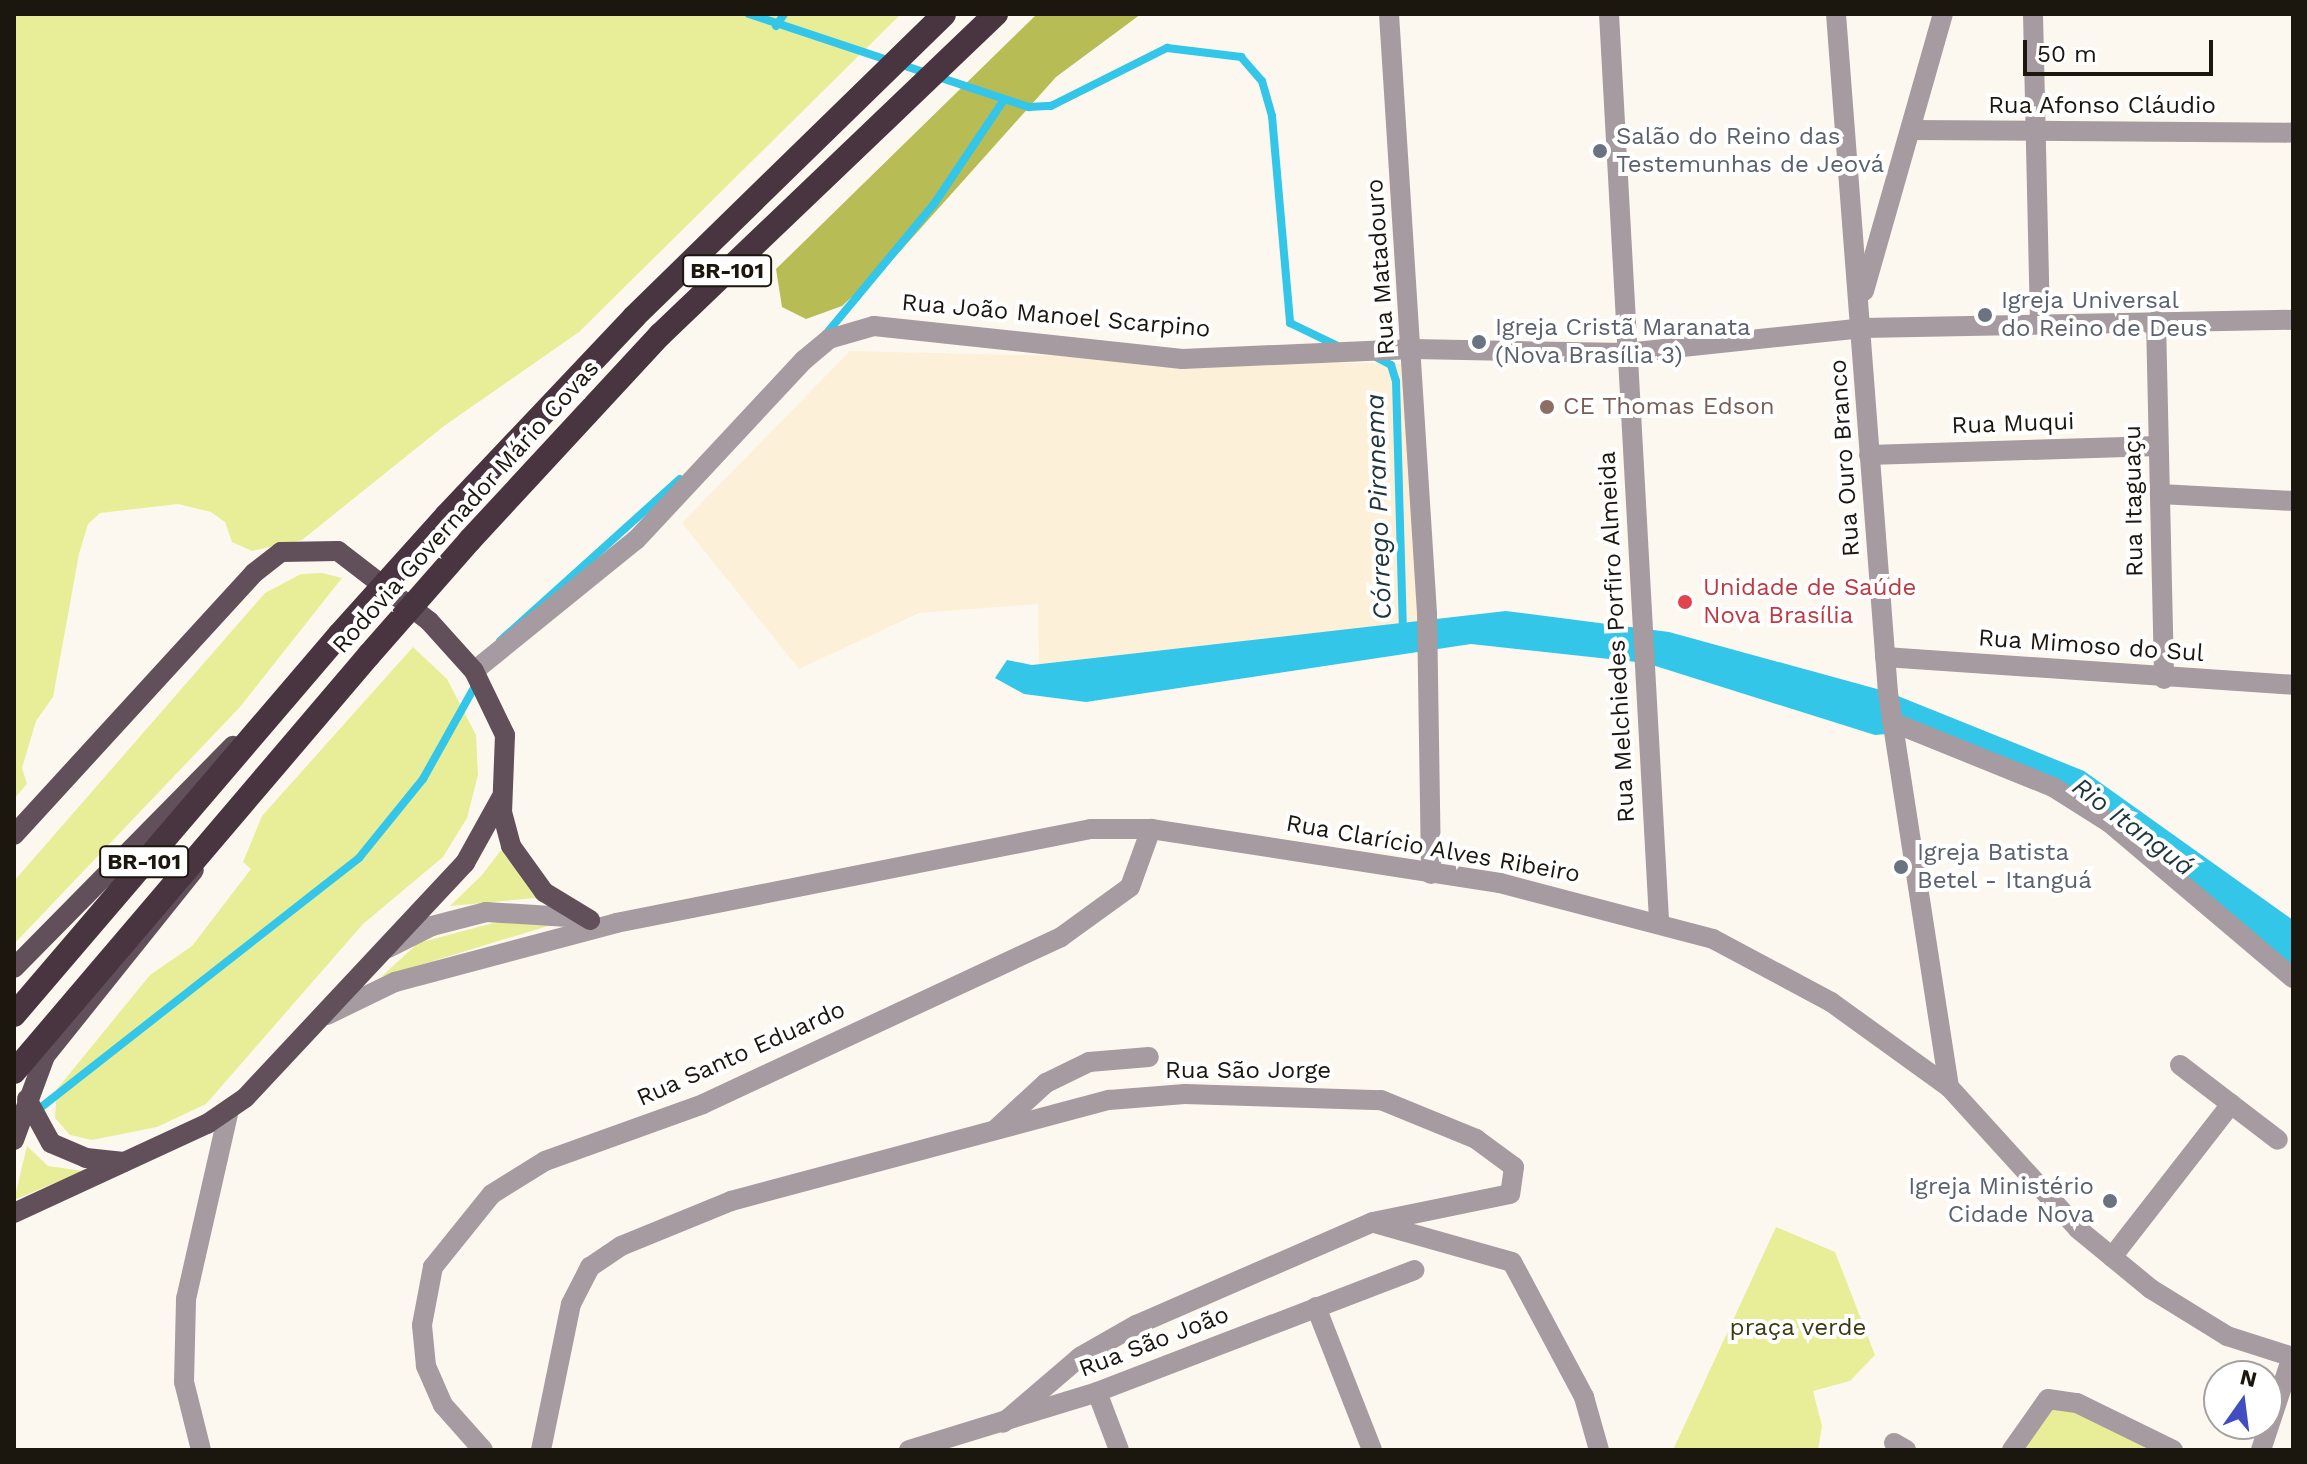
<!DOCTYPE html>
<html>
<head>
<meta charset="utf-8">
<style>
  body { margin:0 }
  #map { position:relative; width:2307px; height:1464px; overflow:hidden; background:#fdf8ef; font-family:"Work Sans",sans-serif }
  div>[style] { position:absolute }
  .built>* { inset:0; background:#fdf0d8 }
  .green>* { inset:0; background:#e8ee97 }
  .forest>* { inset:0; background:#b7bc55 }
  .water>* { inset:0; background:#33c6e9 }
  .stream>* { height:8px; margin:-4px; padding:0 4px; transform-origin:4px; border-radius:4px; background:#33c6e9 }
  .minor>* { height:20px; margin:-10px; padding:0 10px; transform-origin:10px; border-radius:10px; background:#a69ba0 }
  .major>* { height:20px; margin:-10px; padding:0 10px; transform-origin:10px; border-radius:10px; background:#614f59 }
  .highway>* { height:24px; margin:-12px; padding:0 12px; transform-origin:12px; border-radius:12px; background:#493540 }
  .highway-bridge>* { height:24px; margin:-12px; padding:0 12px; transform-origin:12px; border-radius:12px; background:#493540 }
  .dots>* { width:22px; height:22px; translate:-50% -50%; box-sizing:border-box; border:4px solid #fff; border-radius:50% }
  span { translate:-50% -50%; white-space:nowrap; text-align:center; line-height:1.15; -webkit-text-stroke:8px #fff; paint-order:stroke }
  .shield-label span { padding:2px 6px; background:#fff; border:2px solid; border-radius:6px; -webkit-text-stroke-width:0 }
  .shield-label { font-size:22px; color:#1b160e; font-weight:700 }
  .street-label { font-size:24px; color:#1b160e }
  .worship-label { font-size:24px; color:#5b616d }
  .left { translate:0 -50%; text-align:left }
  .right { translate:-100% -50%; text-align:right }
  .education-label { font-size:24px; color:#785e54 }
  .health-label { font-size:24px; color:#be3a42 }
  .park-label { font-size:24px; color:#3a3c10 }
  .water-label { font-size:26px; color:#1e353c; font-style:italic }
  .frame { position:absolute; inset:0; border:16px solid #1b160e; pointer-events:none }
  .north { position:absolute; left:2203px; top:1360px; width:80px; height:80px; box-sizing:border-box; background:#fff; border:2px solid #a4a29f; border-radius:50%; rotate:14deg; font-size:22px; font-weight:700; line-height:32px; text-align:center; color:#1b160e }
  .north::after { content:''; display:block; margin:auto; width:28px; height:36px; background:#414dc1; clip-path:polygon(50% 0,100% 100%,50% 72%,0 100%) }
  .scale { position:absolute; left:2023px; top:40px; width:190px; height:36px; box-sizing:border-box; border:4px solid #1b160e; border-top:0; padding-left:10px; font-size:24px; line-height:28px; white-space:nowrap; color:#1b160e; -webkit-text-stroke:6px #fff; paint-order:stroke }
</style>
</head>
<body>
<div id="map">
  <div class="built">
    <i style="clip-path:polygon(850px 351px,1409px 364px,1424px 649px,1039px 682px,1038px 604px,919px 613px,799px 669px,682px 523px)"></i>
  </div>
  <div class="green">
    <i style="clip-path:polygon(14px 14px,901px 14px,579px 332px,444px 426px,302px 540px,252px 551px,232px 542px,225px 522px,211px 512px,178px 504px,100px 513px,88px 524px,79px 554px,53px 697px,36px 721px,22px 768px,27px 784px,14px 799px)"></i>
    <i style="clip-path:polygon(322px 573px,342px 578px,240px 707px,14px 944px,14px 881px,265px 593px,301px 574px)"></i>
    <i style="clip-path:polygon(413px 647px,447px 679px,476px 735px,478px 775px,467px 818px,443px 857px,363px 924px,206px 1104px,157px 1127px,92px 1140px,70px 1135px,55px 1118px,57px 1089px,150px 975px,192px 946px,251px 869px,243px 862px,262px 816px)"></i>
    <i style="clip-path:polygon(501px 850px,536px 898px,450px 906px,482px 875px)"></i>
    <i style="clip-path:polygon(497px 922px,561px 922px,381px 977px,418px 943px)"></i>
    <i style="clip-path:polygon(27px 1146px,48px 1166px,83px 1171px,14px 1200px)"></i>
    <i style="clip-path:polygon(1776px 1227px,1835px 1252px,1875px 1355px,1850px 1381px,1813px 1391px,1822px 1426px,1818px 1450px,1673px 1450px)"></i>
    <i style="clip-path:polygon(2050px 1406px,2075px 1407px,2155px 1450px,2017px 1450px)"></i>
  </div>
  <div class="forest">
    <i style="clip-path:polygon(1037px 14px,1141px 14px,1056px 77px,895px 257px,842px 306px,806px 319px,782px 307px,776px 269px)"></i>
  </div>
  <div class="water">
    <i style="clip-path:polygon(1506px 611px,1669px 632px,1888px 692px,2084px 771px,2293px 920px,2293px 980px,2099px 808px,1910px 732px,1875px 735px,1646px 663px,1471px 644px,1086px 702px,1024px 694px,995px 678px,1007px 660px,1032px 665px)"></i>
  </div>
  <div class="stream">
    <i style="left:749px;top:14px;width:295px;rotate:18.4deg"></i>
    <i style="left:1029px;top:107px;width:22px;rotate:-3deg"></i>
    <i style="left:1051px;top:106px;width:130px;rotate:-26.6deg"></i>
    <i style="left:1167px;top:48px;width:75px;rotate:6.9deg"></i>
    <i style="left:1241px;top:57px;width:32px;rotate:49deg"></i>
    <i style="left:1262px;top:81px;width:36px;rotate:74deg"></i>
    <i style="left:1272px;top:116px;width:208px;rotate:85deg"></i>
    <i style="left:1290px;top:323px;width:51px;rotate:25.6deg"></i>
    <i style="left:776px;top:26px;width:14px;rotate:-56deg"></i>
    <i style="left:826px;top:334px;width:169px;rotate:-50.3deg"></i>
    <i style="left:934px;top:204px;width:125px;rotate:-56.1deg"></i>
    <i style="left:1376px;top:357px;width:17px;rotate:28deg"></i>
    <i style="left:1391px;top:365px;width:17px;rotate:73deg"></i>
    <i style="left:1396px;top:381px;width:248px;rotate:88.4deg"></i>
    <i style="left:500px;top:641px;width:242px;rotate:-42deg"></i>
    <i style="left:35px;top:1112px;width:412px;rotate:-38.1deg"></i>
    <i style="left:359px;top:858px;width:102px;rotate:-51deg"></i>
    <i style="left:423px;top:779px;width:109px;rotate:-60.8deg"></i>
  </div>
  <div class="minor">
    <i style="left:1389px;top:14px;width:600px;rotate:86.37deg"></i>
    <i style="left:1427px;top:613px;width:261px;rotate:89.1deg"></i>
    <i style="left:1609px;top:14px;width:908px;rotate:86.84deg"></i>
    <i style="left:1836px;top:14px;width:681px;rotate:85.62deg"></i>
    <i style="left:1888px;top:693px;width:399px;rotate:81.2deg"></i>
    <i style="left:2033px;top:14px;width:309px;rotate:88.7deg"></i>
    <i style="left:1911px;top:130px;width:382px;rotate:0.4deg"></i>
    <i style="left:1864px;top:291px;width:288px;rotate:-74.1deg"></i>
    <i style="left:2156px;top:321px;width:358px;rotate:88.7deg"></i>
    <i style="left:1869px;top:455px;width:289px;rotate:-1.8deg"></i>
    <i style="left:2160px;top:494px;width:133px;rotate:3deg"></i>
    <i style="left:1885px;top:657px;width:409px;rotate:3.9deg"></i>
    <i style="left:474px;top:671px;width:208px;rotate:-39deg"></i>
    <i style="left:636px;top:540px;width:246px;rotate:-47deg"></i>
    <i style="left:804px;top:360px;width:33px;rotate:-40deg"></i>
    <i style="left:829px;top:339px;width:47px;rotate:-16.1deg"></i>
    <i style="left:874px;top:326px;width:310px;rotate:6.1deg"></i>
    <i style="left:1182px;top:359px;width:231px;rotate:-2.5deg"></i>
    <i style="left:1413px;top:349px;width:213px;rotate:1.1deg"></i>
    <i style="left:1626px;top:353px;width:238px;rotate:-6deg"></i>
    <i style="left:1863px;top:328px;width:430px;rotate:-1.1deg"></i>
    <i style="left:1892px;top:722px;width:174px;rotate:22deg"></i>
    <i style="left:2053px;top:787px;width:67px;rotate:32.3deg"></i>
    <i style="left:2110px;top:823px;width:240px;rotate:40.3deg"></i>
    <i style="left:388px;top:948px;width:49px;rotate:-26.6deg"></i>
    <i style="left:432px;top:926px;width:56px;rotate:-14.5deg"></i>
    <i style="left:486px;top:912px;width:98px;rotate:3.5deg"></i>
    <i style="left:327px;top:1015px;width:76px;rotate:-25.9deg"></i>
    <i style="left:395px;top:982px;width:229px;rotate:-14.9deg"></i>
    <i style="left:616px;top:923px;width:484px;rotate:-11.2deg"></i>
    <i style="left:1091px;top:829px;width:60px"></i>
    <i style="left:1151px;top:829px;width:353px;rotate:8.8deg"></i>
    <i style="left:1500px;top:883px;width:220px;rotate:14.7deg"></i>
    <i style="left:1713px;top:939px;width:134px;rotate:28.1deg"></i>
    <i style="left:1831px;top:1002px;width:145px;rotate:35.8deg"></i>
    <i style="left:1949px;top:1087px;width:192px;rotate:47.7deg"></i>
    <i style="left:2078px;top:1229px;width:94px;rotate:39.4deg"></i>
    <i style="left:2151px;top:1289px;width:89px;rotate:31.7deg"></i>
    <i style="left:2227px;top:1336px;width:69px;rotate:17.7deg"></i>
    <i style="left:2180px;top:1065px;width:123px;rotate:37.4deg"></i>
    <i style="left:997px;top:1128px;width:67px;rotate:-42.6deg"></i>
    <i style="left:1046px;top:1083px;width:48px;rotate:-26deg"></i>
    <i style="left:1089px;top:1062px;width:60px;rotate:-4.8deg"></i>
    <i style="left:1374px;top:1223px;width:143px;rotate:15.8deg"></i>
    <i style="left:1512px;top:1262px;width:153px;rotate:61.9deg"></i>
    <i style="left:1584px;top:1397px;width:55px;rotate:74.2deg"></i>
    <i style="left:2112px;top:1257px;width:194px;rotate:-52.1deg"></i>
    <i style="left:1316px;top:1307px;width:154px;rotate:68.6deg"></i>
    <i style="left:1097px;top:1392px;width:62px;rotate:69.2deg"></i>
    <i style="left:1894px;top:1443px;width:14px;rotate:30deg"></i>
    <i style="left:201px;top:1450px;width:70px;rotate:-104deg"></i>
    <i style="left:184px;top:1382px;width:83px;rotate:-88.6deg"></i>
    <i style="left:186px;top:1299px;width:194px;rotate:-77.2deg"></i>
    <i style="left:483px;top:1450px;width:60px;rotate:-131.6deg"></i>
    <i style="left:443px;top:1405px;width:43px;rotate:-113.6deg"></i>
    <i style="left:426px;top:1366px;width:41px;rotate:-95.6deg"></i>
    <i style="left:422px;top:1325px;width:59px;rotate:-79.3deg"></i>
    <i style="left:433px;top:1267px;width:94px;rotate:-51.1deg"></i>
    <i style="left:492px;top:1194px;width:62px;rotate:-31.9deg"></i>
    <i style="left:545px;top:1161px;width:168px;rotate:-19.8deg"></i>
    <i style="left:703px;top:1104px;width:395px;rotate:-25deg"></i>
    <i style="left:1061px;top:937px;width:85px;rotate:-35.9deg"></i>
    <i style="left:1130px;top:887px;width:62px;rotate:-70.1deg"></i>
    <i style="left:541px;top:1450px;width:149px;rotate:-78.4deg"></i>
    <i style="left:571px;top:1304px;width:42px;rotate:-62.8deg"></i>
    <i style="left:590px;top:1267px;width:37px;rotate:-34deg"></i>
    <i style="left:621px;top:1246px;width:119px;rotate:-22.2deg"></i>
    <i style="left:731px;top:1201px;width:391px;rotate:-15deg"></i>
    <i style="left:1109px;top:1100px;width:76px;rotate:-4.5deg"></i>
    <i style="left:1185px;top:1094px;width:196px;rotate:1.8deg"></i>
    <i style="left:1381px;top:1100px;width:103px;rotate:22.3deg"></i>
    <i style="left:1476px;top:1139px;width:47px;rotate:36.4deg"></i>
    <i style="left:1514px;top:1167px;width:27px;rotate:98deg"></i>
    <i style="left:1510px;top:1194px;width:140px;rotate:168.4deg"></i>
    <i style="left:1373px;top:1222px;width:258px;rotate:156.5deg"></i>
    <i style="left:1136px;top:1325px;width:64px;rotate:150.3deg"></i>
    <i style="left:1080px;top:1357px;width:101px;rotate:139.4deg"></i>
    <i style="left:909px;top:1450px;width:197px;rotate:-17.1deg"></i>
    <i style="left:1097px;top:1392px;width:340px;rotate:-21deg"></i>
    <i style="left:2012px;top:1450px;width:62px;rotate:-54.8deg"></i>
    <i style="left:2048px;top:1399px;width:29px;rotate:8deg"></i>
    <i style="left:2077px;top:1403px;width:107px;rotate:26.1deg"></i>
    <i style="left:2261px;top:1450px;width:98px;rotate:-71.6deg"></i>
  </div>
  <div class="major">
    <i style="left:14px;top:835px;width:355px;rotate:-47.5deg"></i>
    <i style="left:254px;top:573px;width:34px;rotate:-38deg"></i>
    <i style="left:281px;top:552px;width:57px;rotate:-1deg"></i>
    <i style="left:338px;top:551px;width:115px;rotate:37.6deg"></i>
    <i style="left:429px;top:621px;width:67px;rotate:48deg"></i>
    <i style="left:474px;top:671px;width:71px;rotate:64.2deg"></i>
    <i style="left:505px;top:735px;width:77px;rotate:92.2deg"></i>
    <i style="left:502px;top:812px;width:35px;rotate:75deg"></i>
    <i style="left:511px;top:846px;width:57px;rotate:54.3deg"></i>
    <i style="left:544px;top:892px;width:54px;rotate:31.3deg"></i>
    <i style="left:14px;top:968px;width:312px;rotate:-45.4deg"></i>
    <i style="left:27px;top:1099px;width:50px;rotate:61.4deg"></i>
    <i style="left:51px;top:1143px;width:38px;rotate:23deg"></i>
    <i style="left:86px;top:1158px;width:38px;rotate:6deg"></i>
    <i style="left:14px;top:1140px;width:90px;rotate:-69.7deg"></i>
    <i style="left:45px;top:1056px;width:238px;rotate:-51.3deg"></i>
    <i style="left:14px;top:1213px;width:213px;rotate:-24.8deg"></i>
    <i style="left:207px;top:1124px;width:46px;rotate:-34.4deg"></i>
    <i style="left:245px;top:1098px;width:322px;rotate:-46.9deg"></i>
    <i style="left:465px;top:863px;width:74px;rotate:-61deg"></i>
  </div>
  <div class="highway">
    <i style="left:446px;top:516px;width:274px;rotate:-46.6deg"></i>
    <i style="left:634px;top:317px;width:433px;rotate:-44.3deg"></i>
    <i style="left:470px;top:540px;width:280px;rotate:-47.2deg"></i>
    <i style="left:660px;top:335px;width:465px;rotate:-43.7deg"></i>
    <i style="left:14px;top:1015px;width:500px;rotate:-49.46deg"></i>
    <i style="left:14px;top:1072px;width:548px;rotate:-49.59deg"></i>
  </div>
  <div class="highway-bridge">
    <i style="left:339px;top:635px;width:160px;rotate:-48deg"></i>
    <i style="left:369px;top:655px;width:153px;rotate:-48.7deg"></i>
  </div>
  <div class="dots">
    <i style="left:1600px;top:151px;background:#6b7280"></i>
    <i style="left:1985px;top:315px;background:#6b7280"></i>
    <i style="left:1479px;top:342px;background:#6b7280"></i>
    <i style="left:1547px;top:407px;background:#8d6e63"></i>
    <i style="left:1685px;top:602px;background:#e0444e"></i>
    <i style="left:1901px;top:867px;background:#6b7280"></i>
    <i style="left:2110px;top:1201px;background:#6b7280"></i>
  </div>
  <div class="shield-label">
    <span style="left:727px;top:271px">BR-101</span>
    <span style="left:144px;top:862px">BR-101</span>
  </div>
  <div class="street-label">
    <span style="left:2102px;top:106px">Rua Afonso Cláudio</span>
    <span style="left:1381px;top:267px;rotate:-94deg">Rua Matadouro</span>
    <span style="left:1056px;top:316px;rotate:5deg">Rua João Manoel Scarpino</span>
    <span style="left:2013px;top:424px;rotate:-2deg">Rua Muqui</span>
    <span style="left:1845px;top:458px;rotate:-94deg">Rua Ouro Branco</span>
    <span style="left:2134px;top:501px;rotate:-91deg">Rua Itaguaçu</span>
    <span style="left:466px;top:507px;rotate:-48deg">Rodovia Governador Mário Covas</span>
    <span style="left:1617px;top:637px;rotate:-93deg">Rua Melchiedes Porfiro Almeida</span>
    <span style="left:2091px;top:646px;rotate:4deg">Rua Mimoso do Sul</span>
    <span style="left:1433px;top:849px;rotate:10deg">Rua Clarício Alves Ribeiro</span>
    <span style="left:741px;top:1054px;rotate:-24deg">Rua Santo Eduardo</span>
    <span style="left:1248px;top:1071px">Rua São Jorge</span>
    <span style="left:1154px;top:1342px;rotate:-21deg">Rua São João</span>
  </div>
  <div class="worship-label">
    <span class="left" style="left:1616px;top:151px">Salão do Reino das<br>Testemunhas de Jeová</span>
    <span class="left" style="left:2001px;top:315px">Igreja Universal<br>do Reino de Deus</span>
    <span class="left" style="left:1495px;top:342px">Igreja Cristã Maranata<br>(Nova Brasília 3)</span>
    <span class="left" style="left:1917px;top:867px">Igreja Batista<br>Betel - Itanguá</span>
    <span class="right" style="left:2094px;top:1201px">Igreja Ministério<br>Cidade Nova</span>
  </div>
  <div class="education-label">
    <span class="left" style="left:1563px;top:407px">CE Thomas Edson</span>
  </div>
  <div class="health-label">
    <span class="left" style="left:1703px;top:602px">Unidade de Saúde<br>Nova Brasília</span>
  </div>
  <div class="park-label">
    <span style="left:1798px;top:1328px">praça verde</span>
  </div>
  <div class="water-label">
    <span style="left:1379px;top:507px;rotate:-92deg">Córrego Piranema</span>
    <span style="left:2133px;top:827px;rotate:37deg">Rio Itanguá</span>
  </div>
  <div class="frame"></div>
  <div class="north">N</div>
  <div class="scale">50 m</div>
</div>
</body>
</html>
